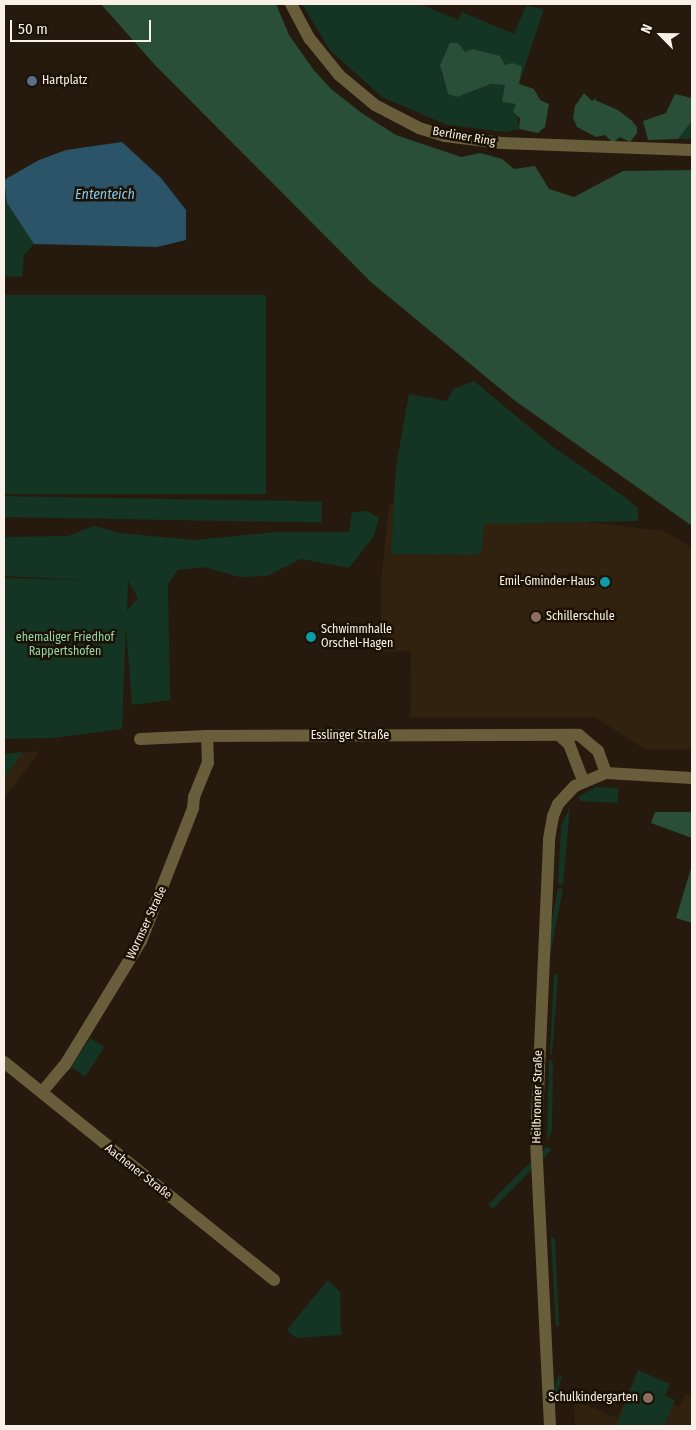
<!DOCTYPE html>
<html>
<head>
<meta charset="utf-8">
<style>
  body { margin:0 }
  #map { position:relative; width:696px; height:1430px; overflow:hidden; background:#251a0d; font-family:"Fira Sans Condensed",sans-serif }
  div>[style] { position:absolute }
  .built>* { inset:0; background:#31210f }
  .green>* { inset:0; background:#143523; transform-origin:0 0 }
  .forest>* { inset:0; background:#294f39 }
  .water>* { inset:0; background:#2b5469 }
  .minor>* { height:12px; margin:-6px; padding:0 6px; transform-origin:6px; border-radius:6px; background:#685e3b }
  .dots>* { width:14px; height:14px; translate:-50% -50%; box-sizing:border-box; border:2px solid #1c1105; border-radius:50% }
  span { translate:-50% -50%; white-space:nowrap; text-align:center; line-height:1.15; -webkit-text-stroke:5px #1c1105; paint-order:stroke }
  .poi-label { font-size:12px; color:#f9f1e8 }
  .left { translate:0 -50%; text-align:left }
  .right { translate:-100% -50%; text-align:right }
  .street-label { font-size:12px; color:#f9f1e8 }
  .park-label { font-size:12px; color:#92d4ac }
  .water-label { font-size:14px; color:#82c8ee; font-style:italic }
  .frame { position:absolute; inset:0; border:5px solid #f9f1e8; pointer-events:none }
  .north { position:absolute; left:636px; top:10px; width:50px; height:50px; -webkit-text-stroke:4px #1c1105; paint-order:stroke; rotate:293deg; font-size:14px; font-weight:700; line-height:20px; text-align:center; color:#f9f1e8 }
  .north::after { content:''; display:block; margin:auto; width:18px; height:22px; background:#f9f1e8; clip-path:polygon(50% 0,100% 100%,50% 72%,0 100%) }
  .scale { position:absolute; left:10px; top:20px; width:141px; height:22px; box-sizing:border-box; border:2px solid #f9f1e8; border-top:0; padding-left:6px; font-size:15px; line-height:18px; white-space:nowrap; color:#f9f1e8; -webkit-text-stroke:4px #1c1105; paint-order:stroke }
</style>
</head>
<body>
<div id="map">
  <div class="built">
    <i style="clip-path:polygon(389px 503px,461px 507px,664px 531px,692px 548px,692px 749px,644px 749px,595px 717px,410px 717px,411px 651px,381px 652px,381px 583px)"></i>
    <i style="clip-path:polygon(40px 751px,4px 798px,4px 754px)"></i>
    <i style="clip-path:polygon(638px 1370px,670px 1384px,665px 1396px,675px 1400px,674px 1405px,679px 1407px,686px 1393px,692px 1396px,692px 1426px,575px 1426px,574px 1400px,617px 1418px)"></i>
  </div>
  <div class="green">
    <i style="clip-path:polygon(302px 4px,420px 4px,458px 20px,462px 12px,514px 34px,526px 6px,544px 9px,519px 84px,499px 56px,474px 49px,441px 72px,448px 94px,457px 97px,491px 84px,505px 85px,516px 104px,519px 129px,506px 132px,447px 125px,382px 97px,330px 50px)"></i>
    <i style="clip-path:polygon(692px 121px,692px 139px,678px 139px)"></i>
    <i style="clip-path:polygon(4px 180px,7px 203px,34px 244px,24px 255px,22px 277px,4px 276px)"></i>
    <i style="left:4px;top:295px;width:262px;height:199px"></i>
    <i style="clip-path:polygon(474px 381px,552px 446px,629px 500px,638px 508px,638px 521px,484px 524px,482px 549px,477px 555px,391px 554px,396px 466px,409px 394px,447px 401px,453px 389px)"></i>
    <i style="left:4px;top:496px;width:318px;height:21px;rotate:1deg"></i>
    <i style="clip-path:polygon(evenodd,367px 511px,379px 518px,374px 536px,349px 568px,301px 559px,267px 576px,239px 577px,204px 567px,178px 570px,168px 584px,170px 700px,132px 705px,126px 626px,122px 729px,53px 738px,4px 739px,4px 578px,88px 580px,4px 576px,4px 537px,68px 536px,94px 526px,120px 533px,194px 540px,276px 532px,349px 532px,352px 512px,367px 511px,128px 581px,138px 598px,127px 611px,128px 581px)"></i>
    <i style="clip-path:polygon(23px 752px,4px 778px,4px 754px)"></i>
    <i style="clip-path:polygon(596px 787px,618px 788px,618px 803px,581px 801px,578px 797px)"></i>
    <i style="clip-path:polygon(570px 807px,563px 885px,558px 884px,561px 826px)"></i>
    <i style="left:558px;top:888px;width:5px;height:81px;rotate:11deg"></i>
    <i style="clip-path:polygon(554px 973px,558px 976px,552px 1055px,550px 1054px)"></i>
    <i style="left:90px;top:1038px;width:17px;height:35px;rotate:33deg"></i>
    <i style="clip-path:polygon(549px 1059px,553px 1063px,552px 1130px,547px 1142px)"></i>
    <i style="left:547px;top:1146px;width:6px;height:83px;rotate:45deg"></i>
    <i style="clip-path:polygon(551px 1237px,555px 1239px,559px 1326px,556px 1326px)"></i>
    <i style="clip-path:polygon(328px 1280px,340px 1292px,341px 1335px,296px 1338px,287px 1330px,290px 1326px)"></i>
    <i style="clip-path:polygon(638px 1370px,670px 1384px,665px 1396px,675px 1400px,664px 1426px,617px 1425px)"></i>
    <i style="left:558px;top:1375px;width:4px;height:51px;rotate:14deg"></i>
  </div>
  <div class="forest">
    <i style="clip-path:polygon(101px 4px,276px 4px,289px 35px,313px 69px,331px 89px,363px 114px,396px 135px,461px 157px,480px 153px,502px 159px,514px 169px,535px 166px,549px 189px,574px 197px,623px 171px,692px 170px,692px 526px,514px 400px,372px 283px,154px 64px)"></i>
    <i style="clip-path:polygon(450px 43px,458px 43px,465px 52px,473px 49px,500px 56px,505px 65px,512px 63px,522px 66px,519px 84px,534px 89px,540px 100px,549px 104px,545px 127px,538px 133px,519px 129px,520px 118px,513px 112px,516px 104px,502px 102px,505px 85px,491px 84px,457px 97px,448px 94px,440px 65px)"></i>
    <i style="clip-path:polygon(584px 93px,592px 101px,597px 97px,595px 100px,618px 110px,632px 121px,637px 127px,637px 133px,630px 142px,620px 137px,613px 143px,605px 135px,596px 137px,577px 127px,573px 118px,575px 106px)"></i>
    <i style="clip-path:polygon(675px 94px,692px 98px,692px 121px,678px 139px,648px 140px,643px 121px,666px 113px)"></i>
    <i style="clip-path:polygon(655px 812px,692px 812px,692px 838px,651px 823px)"></i>
    <i style="clip-path:polygon(692px 865px,692px 923px,676px 918px)"></i>
  </div>
  <div class="water">
    <i style="clip-path:polygon(122px 142px,161px 178px,186px 210px,186px 240px,157px 247px,34px 244px,7px 203px,4px 180px,39px 160px,66px 150px)"></i>
  </div>
  <div class="minor">
    <i style="left:291px;top:4px;width:40px;rotate:62deg"></i>
    <i style="left:310px;top:39px;width:46px;rotate:51.1deg"></i>
    <i style="left:339px;top:75px;width:47px;rotate:39.8deg"></i>
    <i style="left:375px;top:105px;width:50px;rotate:27.6deg"></i>
    <i style="left:419px;top:128px;width:27px;rotate:17deg"></i>
    <i style="left:445px;top:136px;width:57px;rotate:7deg"></i>
    <i style="left:502px;top:143px;width:190px;rotate:2.1deg"></i>
    <i style="left:560px;top:736px;width:12px;rotate:42deg"></i>
    <i style="left:569px;top:744px;width:40px;rotate:69deg"></i>
    <i style="left:140px;top:739px;width:67px;rotate:-2.6deg"></i>
    <i style="left:207px;top:736px;width:372px;rotate:-0.2deg"></i>
    <i style="left:579px;top:735px;width:25px;rotate:40deg"></i>
    <i style="left:598px;top:751px;width:23px;rotate:70deg"></i>
    <i style="left:4px;top:1062px;width:347px;rotate:38.9deg"></i>
    <i style="left:42px;top:1092px;width:35px;rotate:-50deg"></i>
    <i style="left:65px;top:1065px;width:145px;rotate:-58.5deg"></i>
    <i style="left:141px;top:941px;width:143px;rotate:-68.6deg"></i>
    <i style="left:193px;top:808px;width:11px;rotate:-85deg"></i>
    <i style="left:194px;top:797px;width:37px;rotate:-68deg"></i>
    <i style="left:208px;top:763px;width:27px;rotate:-92deg"></i>
    <i style="left:550px;top:1426px;width:286px;rotate:-92.8deg"></i>
    <i style="left:536px;top:1140px;width:301px;rotate:-87.5deg"></i>
    <i style="left:549px;top:839px;width:23px;rotate:-80deg"></i>
    <i style="left:553px;top:816px;width:13px;rotate:-67deg"></i>
    <i style="left:558px;top:804px;width:25px;rotate:-47deg"></i>
    <i style="left:575px;top:786px;width:34px;rotate:-23deg"></i>
    <i style="left:606px;top:773px;width:86px;rotate:3.3deg"></i>
  </div>
  <div class="dots">
    <i style="left:32px;top:81px;background:#5c6f8a"></i>
    <i style="left:605px;top:582px;background:#0f9aa8"></i>
    <i style="left:536px;top:617px;background:#8d6e63"></i>
    <i style="left:311px;top:637px;background:#0f9aa8"></i>
    <i style="left:648px;top:1398px;background:#8d6e63"></i>
  </div>
  <div class="poi-label">
    <span class="left" style="left:42px;top:81px">Hartplatz</span>
    <span class="right" style="left:595px;top:582px">Emil-Gminder-Haus</span>
    <span class="left" style="left:546px;top:617px">Schillerschule</span>
    <span class="left" style="left:321px;top:637px">Schwimmhalle<br>Orschel-Hagen</span>
    <span class="right" style="left:638px;top:1398px">Schulkindergarten</span>
  </div>
  <div class="street-label">
    <span style="left:464px;top:137px;rotate:10deg">Berliner Ring</span>
    <span style="left:350px;top:736px">Esslinger Straße</span>
    <span style="left:147px;top:923px;rotate:-65deg">Wormser Straße</span>
    <span style="left:538px;top:1097px;rotate:-89deg">Heilbronner Straße</span>
    <span style="left:138px;top:1172px;rotate:38deg">Aachener Straße</span>
  </div>
  <div class="park-label">
    <span style="left:65px;top:645px">ehemaliger Friedhof<br>Rappertshofen</span>
  </div>
  <div class="water-label">
    <span style="left:105px;top:195px">Ententeich</span>
  </div>
  <div class="frame"></div>
  <div class="north">N</div>
  <div class="scale">50 m</div>
</div>
</body>
</html>
